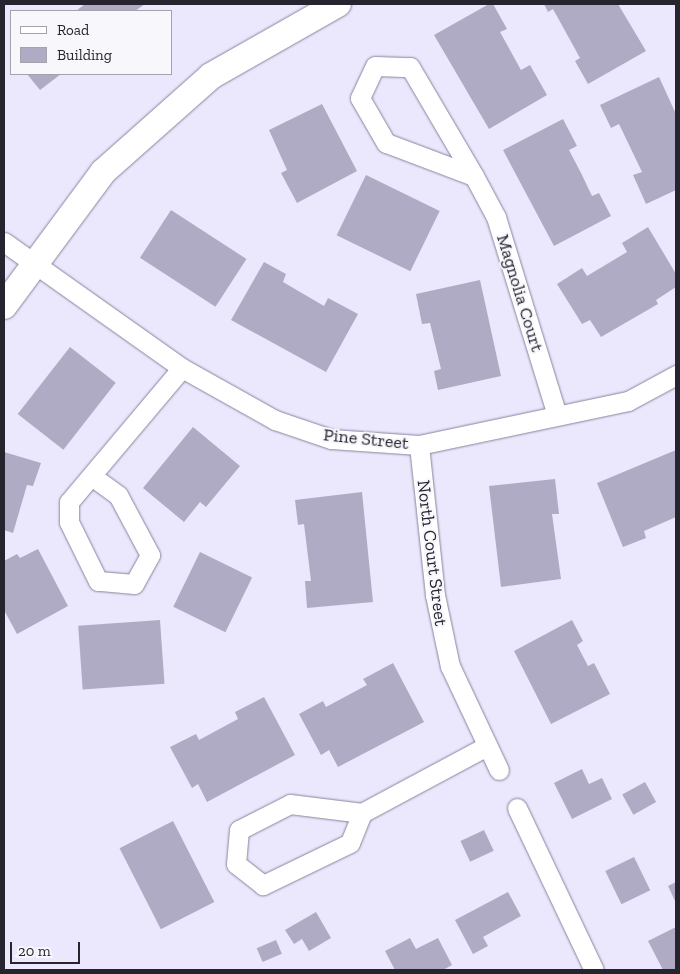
<!DOCTYPE html>
<html>
<head>
<meta charset="utf-8">
<style>
  body { margin:0 }
  #map { position:relative; width:680px; height:974px; overflow:hidden; background:#ebe7fd; font-family:"Zilla Slab",serif }
  div>[style] { position:absolute }
  .building>* { inset:0; background:#b0abc4; transform-origin:0 0 }
  .roads { filter:drop-shadow(0 0 1px #89849d) drop-shadow(0 0 1px #89849d) }
  .street>* { height:19px; margin:-9.5px; padding:0 9.5px; transform-origin:9.5px; border-radius:9.5px; background:#fff }
  .secondary>* { height:26px; margin:-13px; padding:0 13px; transform-origin:13px; border-radius:13px; background:#fff }
  span { translate:-50% -50%; white-space:nowrap; text-align:center; line-height:1.15; -webkit-text-stroke:4px #f8f7fc; paint-order:stroke }
  .street-label { font-size:18px; color:#26242e }
  .frame { position:absolute; inset:0; border:5px solid #26242e; pointer-events:none }
  .legend { position:absolute; left:10px; top:10px; width:162px; height:65px; box-sizing:border-box; background:#f8f7fc; border:1px solid #a4a3aa; margin:0; padding:6px 9px; list-style:none; font-size:15px; color:#26242e }
  .legend li { display:flex; align-items:center; gap:10px; height:25px }
  .legend b { width:25px; border:1px solid #a4a3aa }
  .scale { position:absolute; left:10px; top:942px; width:70px; height:22px; box-sizing:border-box; border:2px solid #26242e; border-top:0; padding-left:6px; font-size:15px; line-height:18px; white-space:nowrap; color:#26242e; -webkit-text-stroke:4px #f8f7fc; paint-order:stroke }
</style>
</head>
<body>
<div id="map">
  <div class="building">
    <i style="clip-path:polygon(85px 4px,145px 4px,135px 11px,76px 11px)"></i>
    <i style="clip-path:polygon(489px 4px,493px 4px,507px 29px,500px 32px,521px 70px,530px 65px,547px 95px,489px 129px,434px 35px)"></i>
    <i style="clip-path:polygon(544px 4px,618px 4px,646px 51px,588px 84px,575px 61px,580px 58px,553px 9px,548px 12px)"></i>
    <i style="clip-path:polygon(27px 74px,61px 74px,40px 90px)"></i>
    <i style="clip-path:polygon(659px 77px,676px 114px,676px 190px,646px 204px,633px 175px,642px 172px,619px 124px,611px 128px,600px 105px)"></i>
    <i style="clip-path:polygon(322px 104px,357px 171px,297px 203px,281px 173px,287px 170px,269px 130px)"></i>
    <i style="clip-path:polygon(563px 119px,577px 146px,569px 150px,581px 173px,592px 196px,599px 193px,611px 216px,554px 246px,503px 150px)"></i>
    <i style="left:366px;top:175px;width:82px;height:67px;rotate:26deg"></i>
    <i style="left:171px;top:210px;width:90px;height:57px;rotate:33deg"></i>
    <i style="clip-path:polygon(648px 227px,676px 274px,676px 287px,656px 300px,658px 304px,601px 337px,590px 320px,582px 324px,557px 284px,582px 268px,587px 276px,627px 252px,622px 243px)"></i>
    <i style="clip-path:polygon(264px 262px,286px 274px,283px 282px,324px 306px,328px 298px,358px 314px,326px 372px,231px 320px)"></i>
    <i style="clip-path:polygon(480px 280px,501px 376px,438px 390px,434px 371px,441px 369px,430px 323px,422px 324px,416px 294px)"></i>
    <i style="left:70px;top:347px;width:58px;height:85px;rotate:38deg"></i>
    <i style="clip-path:polygon(193px 427px,240px 466px,206px 507px,200px 502px,184px 522px,143px 488px)"></i>
    <i style="clip-path:polygon(676px 450px,676px 517px,644px 531px,646px 538px,623px 547px,597px 483px)"></i>
    <i style="clip-path:polygon(4px 452px,41px 463px,33px 486px,27px 485px,13px 533px,4px 530px)"></i>
    <i style="clip-path:polygon(555px 479px,559px 514px,552px 514px,561px 579px,501px 587px,489px 486px)"></i>
    <i style="clip-path:polygon(362px 492px,373px 602px,307px 608px,305px 581px,311px 581px,304px 524px,298px 525px,295px 500px)"></i>
    <i style="clip-path:polygon(38px 549px,68px 606px,17px 634px,4px 610px,4px 561px,17px 554px,20px 558px)"></i>
    <i style="left:200px;top:552px;width:58px;height:61px;rotate:26deg"></i>
    <i style="left:160px;top:620px;width:64px;height:82px;rotate:86deg"></i>
    <i style="clip-path:polygon(572px 620px,583px 641px,577px 645px,588px 666px,594px 663px,610px 694px,551px 724px,514px 651px)"></i>
    <i style="clip-path:polygon(393px 663px,424px 722px,338px 767px,329px 750px,321px 755px,299px 714px,323px 701px,326px 707px,367px 685px,363px 679px)"></i>
    <i style="clip-path:polygon(264px 697px,295px 755px,207px 802px,198px 784px,192px 788px,170px 747px,196px 734px,199px 740px,238px 719px,235px 712px)"></i>
    <i style="clip-path:polygon(582px 769px,589px 784px,602px 778px,612px 799px,572px 819px,554px 783px)"></i>
    <i style="left:645px;top:782px;width:23px;height:26px;rotate:61deg"></i>
    <i style="left:173px;top:821px;width:91px;height:60px;rotate:63deg"></i>
    <i style="left:484px;top:830px;width:23px;height:26px;rotate:65deg"></i>
    <i style="left:634px;top:857px;width:37px;height:32px;rotate:64deg"></i>
    <i style="clip-path:polygon(676px 882px,676px 903px,668px 886px)"></i>
    <i style="clip-path:polygon(508px 892px,521px 916px,483px 937px,488px 946px,473px 954px,455px 920px)"></i>
    <i style="clip-path:polygon(316px 912px,331px 938px,309px 951px,302px 939px,294px 944px,285px 930px)"></i>
    <i style="clip-path:polygon(676px 927px,676px 970px,663px 970px,648px 941px)"></i>
    <i style="clip-path:polygon(410px 938px,416px 949px,438px 938px,452px 965px,443px 970px,395px 970px,385px 951px)"></i>
    <i style="left:276px;top:940px;width:15px;height:21px;rotate:67deg"></i>
  </div>
  <div class="roads">
    <div class="street">
      <i style="left:474px;top:176px;width:94px;rotate:-159.4deg"></i>
      <i style="left:386px;top:143px;width:52px;rotate:-120deg"></i>
      <i style="left:360px;top:98px;width:35px;rotate:-65deg"></i>
      <i style="left:375px;top:66px;width:35px;rotate:2deg"></i>
      <i style="left:410px;top:67px;width:126px;rotate:59.6deg"></i>
      <i style="left:474px;top:176px;width:47px;rotate:61.8deg"></i>
      <i style="left:496px;top:217px;width:207px;rotate:72.9deg"></i>
      <i style="left:4px;top:242px;width:218px;rotate:35.3deg"></i>
      <i style="left:182px;top:368px;width:107px;rotate:29.2deg"></i>
      <i style="left:275px;top:420px;width:59px;rotate:18.7deg"></i>
      <i style="left:331px;top:439px;width:88px;rotate:3.9deg"></i>
      <i style="left:419px;top:445px;width:214px;rotate:-11.9deg"></i>
      <i style="left:628px;top:401px;width:55px;rotate:-28.4deg"></i>
      <i style="left:419px;top:445px;width:151px;rotate:83.9deg"></i>
      <i style="left:435px;top:595px;width:73px;rotate:78.1deg"></i>
      <i style="left:450px;top:666px;width:115px;rotate:64.8deg"></i>
      <i style="left:93px;top:477px;width:31px;rotate:36deg"></i>
      <i style="left:118px;top:495px;width:68px;rotate:61.9deg"></i>
      <i style="left:150px;top:555px;width:33px;rotate:119deg"></i>
      <i style="left:134px;top:584px;width:36px;rotate:-175deg"></i>
      <i style="left:98px;top:581px;width:66px;rotate:-116.2deg"></i>
      <i style="left:69px;top:522px;width:20px;rotate:-90deg"></i>
      <i style="left:69px;top:502px;width:175px;rotate:-49.9deg"></i>
      <i style="left:517px;top:808px;width:179px;rotate:64.6deg"></i>
      <i style="left:362px;top:813px;width:32px;rotate:112deg"></i>
      <i style="left:350px;top:843px;width:97px;rotate:154.2deg"></i>
      <i style="left:263px;top:885px;width:34px;rotate:-142deg"></i>
      <i style="left:236px;top:864px;width:34px;rotate:-85deg"></i>
      <i style="left:239px;top:830px;width:57px;rotate:-27deg"></i>
      <i style="left:290px;top:804px;width:73px;rotate:7.1deg"></i>
      <i style="left:362px;top:813px;width:142px;rotate:-28.2deg"></i>
    </div>
    <div class="secondary">
      <i style="left:4px;top:306px;width:167px;rotate:-53.5deg"></i>
      <i style="left:103px;top:172px;width:144px;rotate:-41.6deg"></i>
      <i style="left:211px;top:76px;width:146px;rotate:-29.6deg"></i>
    </div>
  </div>
  <div class="street-label">
    <span style="left:520px;top:293px;rotate:73deg">Magnolia Court</span>
    <span style="left:366px;top:439px;rotate:6deg">Pine Street</span>
    <span style="left:432px;top:553px;rotate:83deg">North Court Street</span>
  </div>
  <div class="frame"></div>
  <ul class="legend">
  <li><b style="height:6px;background:#fff"></b>Road</li>
  <li><b style="height:14px;background:#b0abc4"></b>Building</li>
  </ul>
  <div class="scale">20 m</div>
</div>
</body>
</html>
